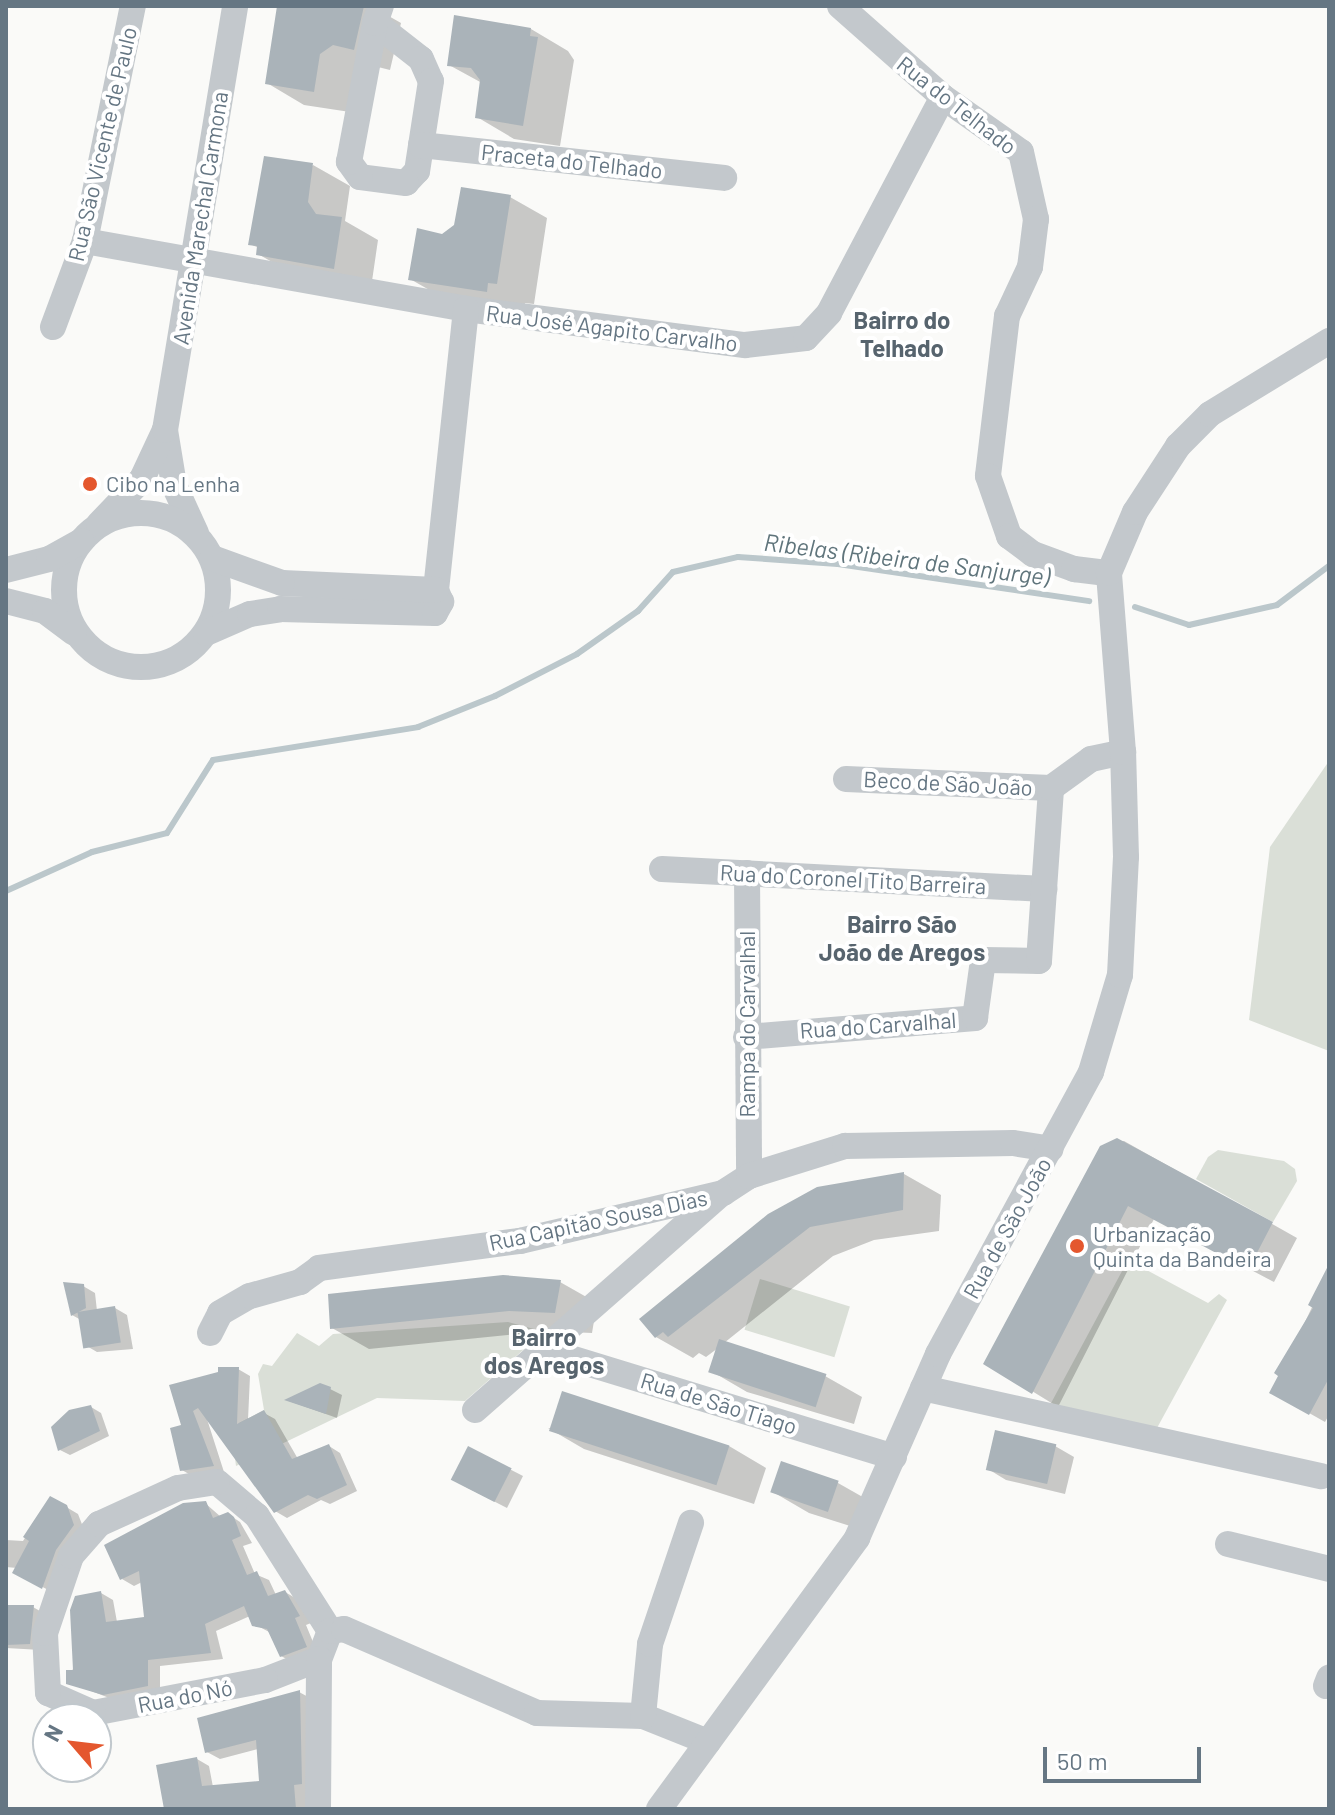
<!DOCTYPE html>
<html>
<head>
<meta charset="utf-8">
<style>
  body { margin:0 }
  #map { position:relative; width:1335px; height:1815px; overflow:hidden; background:#fafaf8; font-family:Barlow,sans-serif }
  div>[style] { position:absolute }
  .green>* { inset:0; background:#dadfd7; transform-origin:0 0 }
  .shadow>* { inset:0; background:#0003 }
  .stream>* { height:6px; margin:-3px; padding:0 3px; transform-origin:3px; border-radius:3px; background:#bbc7cb }
  .building>* { inset:0; background:#aab3b9; transform-origin:0 0 }
  .minor>* { height:26px; margin:-13px; padding:0 13px; transform-origin:13px; border-radius:13px; background:#c3c8cc }
  .minor>.ring { margin:-13px; padding:0; box-sizing:content-box; background:none; border:26px solid #c3c8cc; border-radius:50% }
  .dots>* { width:22px; height:22px; translate:-50% -50%; box-sizing:border-box; border:4px solid #fff; border-radius:50% }
  span { translate:-50% -50%; white-space:nowrap; text-align:center; line-height:1.15; -webkit-text-stroke:8px #fff; paint-order:stroke }
  .street-label { font-size:22px; color:#657683 }
  .poi-label { font-size:22px; color:#657683 }
  .left { translate:0 -50%; text-align:left }
  .neighbourhood-label { font-size:24px; color:#57646e; font-weight:700 }
  .water-label { font-size:24px; color:#60757c; font-style:italic }
  .frame { position:absolute; inset:0; border:8px solid #657683; pointer-events:none }
  .north { position:absolute; left:32px; top:1703px; width:80px; height:80px; box-sizing:border-box; background:#fff; border:2px solid #c1c8cd; border-radius:50%; rotate:298deg; font-size:22px; font-weight:700; line-height:32px; text-align:center; color:#657683 }
  .north::after { content:''; display:block; margin:auto; width:28px; height:36px; background:#e4572e; clip-path:polygon(50% 0,100% 100%,50% 72%,0 100%) }
  .scale { position:absolute; left:1043px; top:1747px; width:158px; height:36px; box-sizing:border-box; border:4px solid #657683; border-top:0; padding-left:10px; font-size:24px; line-height:28px; white-space:nowrap; color:#657683; -webkit-text-stroke:6px #fff; paint-order:stroke }
</style>
</head>
<body>
<div id="map">
  <div class="green">
    <i style="clip-path:polygon(1329px 761px,1329px 1051px,1249px 1020px,1270px 847px)"></i>
    <i style="clip-path:polygon(1218px 1150px,1284px 1161px,1295px 1169px,1297px 1181px,1273px 1222px,1196px 1179px,1208px 1157px)"></i>
    <i style="clip-path:polygon(1128px 1260px,1208px 1303px,1219px 1294px,1227px 1300px,1157px 1428px,1050px 1405px)"></i>
    <i style="left:760px;top:1279px;width:94px;height:53px;rotate:17deg"></i>
    <i style="clip-path:polygon(508px 1322px,534px 1329px,538px 1337px,465px 1401px,377px 1398px,236px 1466px,233px 1443px,246px 1441px,239px 1423px,264px 1410px,258px 1374px,263px 1364px,272px 1366px,297px 1333px,319px 1346px,333px 1334px)"></i>
  </div>
  <div class="shadow">
    <i style="clip-path:polygon(279px 6px,371px 6px,401px 23px,390px 70px,370px 65px,350px 112px,304px 105px,267px 83px)"></i>
    <i style="clip-path:polygon(531px 29px,568px 51px,574px 60px,560px 146px,514px 139px,477px 117px,482px 83px,449px 65px)"></i>
    <i style="clip-path:polygon(313px 165px,350px 186px,345px 221px,378px 240px,371px 288px,295px 275px,258px 254px,259px 248px,250px 244px)"></i>
    <i style="clip-path:polygon(510px 197px,547px 218px,534px 304px,525px 303px,524px 312px,447px 300px,410px 279px,442px 236px)"></i>
    <i style="clip-path:polygon(1124px 1141px,1297px 1238px,1274px 1282px,1154px 1219px,1058px 1407px,986px 1363px,1108px 1143px)"></i>
    <i style="clip-path:polygon(904px 1174px,941px 1195px,939px 1231px,874px 1240px,833px 1256px,724px 1343px,825px 1376px,862px 1397px,854px 1424px,747px 1392px,711px 1371px,718px 1348px,706px 1357px,699px 1353px,693px 1358px,656px 1337px,642px 1319px,769px 1216px,818px 1189px)"></i>
    <i style="clip-path:polygon(1329px 1271px,1329px 1415px,1325px 1422px,1272px 1392px)"></i>
    <i style="clip-path:polygon(560px 1282px,597px 1303px,592px 1333px,547px 1331px,369px 1349px,332px 1328px)"></i>
    <i style="clip-path:polygon(83px 1286px,95px 1293px,97px 1311px,115px 1308px,127px 1315px,133px 1349px,97px 1352px,85px 1345px,81px 1320px,72px 1315px)"></i>
    <i style="clip-path:polygon(238px 1369px,250px 1376px,248px 1420px,264px 1413px,275px 1419px,298px 1459px,329px 1446px,340px 1453px,357px 1491px,330px 1504px,321px 1500px,287px 1518px,275px 1511px,206px 1416px,224px 1472px,194px 1477px,182px 1470px,183px 1427px,171px 1386px)"></i>
    <i style="clip-path:polygon(330px 1389px,342px 1395px,337px 1418px,289px 1401px)"></i>
    <i style="clip-path:polygon(91px 1407px,101px 1413px,109px 1436px,70px 1455px,60px 1450px)"></i>
    <i style="clip-path:polygon(548px 1428px,729px 1446px,766px 1468px,754px 1504px,584px 1449px)"></i>
    <i style="clip-path:polygon(1055px 1446px,1074px 1457px,1065px 1494px,1006px 1480px,988px 1469px)"></i>
    <i style="clip-path:polygon(469px 1448px,523px 1476px,507px 1508px,464px 1486px)"></i>
    <i style="clip-path:polygon(838px 1483px,875px 1504px,866px 1531px,809px 1513px,773px 1492px)"></i>
    <i style="clip-path:polygon(51px 1498px,78px 1514px,85px 1532px,54px 1593px,14px 1572px,17px 1568px,6px 1567px,6px 1540px,23px 1541px)"></i>
    <i style="clip-path:polygon(205px 1503px,221px 1517px,228px 1514px,240px 1522px,252px 1543px,243px 1546px,255px 1574px,269px 1580px,276px 1595px,285px 1592px,297px 1599px,311px 1623px,306px 1625px,318px 1654px,294px 1663px,281px 1656px,271px 1633px,254px 1624px,250px 1616px,216px 1631px,223px 1659px,160px 1666px,160px 1692px,117px 1701px,68px 1682px,101px 1593px,113px 1600px,117px 1622px,147px 1618px,142px 1582px,134px 1586px,122px 1579px)"></i>
    <i style="clip-path:polygon(6px 1607px,33px 1607px,45px 1614px,41px 1650px,6px 1648px)"></i>
    <i style="clip-path:polygon(299px 1692px,312px 1699px,307px 1809px,166px 1809px,197px 1759px,209px 1766px,213px 1787px,261px 1782px,258px 1749px,220px 1759px,207px 1752px)"></i>
  </div>
  <div class="stream">
    <i style="left:1135px;top:607px;width:57px;rotate:18.4deg"></i>
    <i style="left:1189px;top:625px;width:90px;rotate:-12.8deg"></i>
    <i style="left:1277px;top:605px;width:65px;rotate:-36.9deg"></i>
    <i style="left:6px;top:891px;width:94px;rotate:-24.4deg"></i>
    <i style="left:92px;top:852px;width:77px;rotate:-14.2deg"></i>
    <i style="left:167px;top:833px;width:86px;rotate:-57.8deg"></i>
    <i style="left:213px;top:760px;width:208px;rotate:-9.1deg"></i>
    <i style="left:418px;top:727px;width:83px;rotate:-21.9deg"></i>
    <i style="left:495px;top:696px;width:92px;rotate:-27.1deg"></i>
    <i style="left:577px;top:654px;width:75px;rotate:-35.2deg"></i>
    <i style="left:638px;top:611px;width:52px;rotate:-48.1deg"></i>
    <i style="left:673px;top:572px;width:67px;rotate:-13deg"></i>
    <i style="left:738px;top:557px;width:100px;rotate:4deg"></i>
    <i style="left:838px;top:564px;width:254px;rotate:8.4deg"></i>
  </div>
  <div class="building">
    <i style="clip-path:polygon(277px 6px,364px 6px,354px 50px,333px 45px,320px 54px,314px 92px,265px 84px)"></i>
    <i style="clip-path:polygon(454px 15px,531px 28px,530px 36px,538px 37px,523px 126px,475px 118px,480px 80px,471px 68px,447px 66px)"></i>
    <i style="clip-path:polygon(264px 156px,313px 163px,308px 202px,316px 214px,342px 217px,334px 269px,256px 255px,257px 246px,248px 245px)"></i>
    <i style="clip-path:polygon(461px 187px,511px 195px,497px 284px,488px 283px,487px 292px,408px 280px,417px 228px,442px 234px,454px 225px)"></i>
    <i style="clip-path:polygon(1117px 1138px,1273px 1222px,1248px 1270px,1128px 1206px,1032px 1394px,983px 1364px,1100px 1146px)"></i>
    <i style="clip-path:polygon(904px 1172px,903px 1210px,810px 1227px,668px 1337px,663px 1332px,655px 1338px,639px 1319px,768px 1214px,817px 1187px)"></i>
    <i style="clip-path:polygon(1329px 1264px,1329px 1378px,1309px 1415px,1269px 1393px,1278px 1376px,1274px 1373px,1313px 1308px,1308px 1305px)"></i>
    <i style="clip-path:polygon(503px 1275px,561px 1280px,555px 1313px,509px 1311px,330px 1329px,328px 1294px)"></i>
    <i style="clip-path:polygon(63px 1282px,84px 1284px,86px 1308px,71px 1316px)"></i>
    <i style="left:115px;top:1306px;width:37px;height:38px;rotate:81deg"></i>
    <i style="left:719px;top:1339px;width:113px;height:35px;rotate:18deg"></i>
    <i style="clip-path:polygon(218px 1367px,239px 1367px,237px 1424px,264px 1410px,292px 1459px,329px 1444px,347px 1485px,317px 1499px,308px 1495px,274px 1513px,198px 1408px,193px 1411px,214px 1466px,180px 1471px,170px 1428px,181px 1425px,169px 1385px,218px 1372px)"></i>
    <i style="clip-path:polygon(320px 1383px,331px 1387px,326px 1414px,284px 1400px)"></i>
    <i style="left:562px;top:1391px;width:176px;height:42px;rotate:18deg"></i>
    <i style="clip-path:polygon(91px 1405px,100px 1431px,58px 1451px,51px 1427px,69px 1410px)"></i>
    <i style="left:995px;top:1430px;width:63px;height:41px;rotate:13deg"></i>
    <i style="left:468px;top:1446px;width:49px;height:38px;rotate:27deg"></i>
    <i style="left:781px;top:1461px;width:61px;height:33px;rotate:19deg"></i>
    <i style="clip-path:polygon(50px 1496px,67px 1505px,74px 1525px,56px 1550px,42px 1589px,12px 1573px,29px 1541px,23px 1537px)"></i>
    <i style="clip-path:polygon(206px 1501px,213px 1518px,228px 1512px,234px 1517px,241px 1536px,232px 1540px,247px 1575px,257px 1571px,268px 1596px,285px 1590px,300px 1616px,295px 1618px,307px 1647px,280px 1657px,267px 1629px,252px 1626px,244px 1606px,205px 1624px,211px 1653px,148px 1660px,148px 1686px,103px 1695px,66px 1684px,66px 1670px,73px 1670px,70px 1610px,75px 1596px,101px 1591px,106px 1622px,144px 1617px,139px 1571px,120px 1580px,104px 1545px,183px 1503px)"></i>
    <i style="clip-path:polygon(6px 1605px,34px 1605px,30px 1644px,6px 1645px)"></i>
    <i style="clip-path:polygon(300px 1690px,302px 1784px,294px 1785px,296px 1809px,164px 1809px,156px 1765px,197px 1757px,202px 1786px,259px 1781px,256px 1740px,205px 1753px,197px 1718px)"></i>
  </div>
  <div class="minor">
    <i style="left:840px;top:6px;width:137px;rotate:41.5deg"></i>
    <i style="left:943px;top:97px;width:95px;rotate:35.2deg"></i>
    <i style="left:1021px;top:152px;width:69px;rotate:77.4deg"></i>
    <i style="left:1036px;top:219px;width:48px;rotate:97.1deg"></i>
    <i style="left:1030px;top:267px;width:54px;rotate:115.1deg"></i>
    <i style="left:1007px;top:316px;width:161px;rotate:96.8deg"></i>
    <i style="left:988px;top:476px;width:64px;rotate:70.7deg"></i>
    <i style="left:1009px;top:536px;width:30px;rotate:37deg"></i>
    <i style="left:1033px;top:554px;width:44px;rotate:20.1deg"></i>
    <i style="left:1074px;top:569px;width:35px;rotate:7deg"></i>
    <i style="left:375px;top:23px;width:58px;rotate:38deg"></i>
    <i style="left:421px;top:59px;width:24px;rotate:66deg"></i>
    <i style="left:431px;top:81px;width:91px;rotate:98.8deg"></i>
    <i style="left:417px;top:171px;width:16px;rotate:133deg"></i>
    <i style="left:406px;top:183px;width:46px;rotate:-172.6deg"></i>
    <i style="left:360px;top:177px;width:19px;rotate:-126deg"></i>
    <i style="left:349px;top:162px;width:141px;rotate:-79.4deg"></i>
    <i style="left:375px;top:23px;width:18px;rotate:-71deg"></i>
    <i style="left:421px;top:145px;width:305px;rotate:6.2deg"></i>
    <i style="left:85px;top:241px;width:387px;rotate:10.1deg"></i>
    <i style="left:466px;top:309px;width:281px;rotate:7.4deg"></i>
    <i style="left:745px;top:345px;width:61px;rotate:-6.5deg"></i>
    <i style="left:806px;top:338px;width:34px;rotate:-47deg"></i>
    <i style="left:829px;top:313px;width:244px;rotate:-62.2deg"></i>
    <i style="left:53px;top:327px;width:92px;rotate:-69.6deg"></i>
    <i style="left:85px;top:241px;width:240px;rotate:-78.5deg"></i>
    <i style="left:165px;top:430px;width:56px;rotate:80.7deg"></i>
    <i style="left:174px;top:485px;width:53px;rotate:65.4deg"></i>
    <i class="ring" style="left:64px;top:513px;width:128px;height:128px"></i>
    <i style="left:99px;top:524px;width:62px;rotate:-46.3deg"></i>
    <i style="left:142px;top:479px;width:54px;rotate:-64.9deg"></i>
    <i style="left:165px;top:430px;width:430px;rotate:-80.6deg"></i>
    <i style="left:6px;top:570px;width:44px;rotate:-14.3deg"></i>
    <i style="left:49px;top:559px;width:37px;rotate:-29deg"></i>
    <i style="left:436px;top:590px;width:283px;rotate:-83.9deg"></i>
    <i style="left:6px;top:601px;width:40px;rotate:14.4deg"></i>
    <i style="left:45px;top:611px;width:36px;rotate:37deg"></i>
    <i style="left:206px;top:633px;width:48px;rotate:-23.4deg"></i>
    <i style="left:250px;top:614px;width:30px;rotate:-9deg"></i>
    <i style="left:280px;top:609px;width:155px;rotate:1.5deg"></i>
    <i style="left:435px;top:613px;width:13px;rotate:-61deg"></i>
    <i style="left:441px;top:602px;width:13px;rotate:-113deg"></i>
    <i style="left:436px;top:590px;width:154px;rotate:-177.4deg"></i>
    <i style="left:282px;top:583px;width:74px;rotate:-160.3deg"></i>
    <i style="left:846px;top:779px;width:205px;rotate:2.5deg"></i>
    <i style="left:662px;top:869px;width:383px;rotate:3deg"></i>
    <i style="left:747px;top:873px;width:303px;rotate:89.6deg"></i>
    <i style="left:746px;top:1037px;width:230px;rotate:-4.7deg"></i>
    <i style="left:975px;top:1018px;width:59px;rotate:-82.1deg"></i>
    <i style="left:983px;top:960px;width:56px;rotate:1deg"></i>
    <i style="left:1039px;top:961px;width:173px;rotate:-86deg"></i>
    <i style="left:1051px;top:788px;width:49px;rotate:-35.9deg"></i>
    <i style="left:1091px;top:759px;width:33px;rotate:-12deg"></i>
    <i style="left:210px;top:1333px;width:22px;rotate:-63deg"></i>
    <i style="left:220px;top:1313px;width:34px;rotate:-30deg"></i>
    <i style="left:250px;top:1296px;width:52px;rotate:-15.6deg"></i>
    <i style="left:300px;top:1282px;width:24px;rotate:-36deg"></i>
    <i style="left:319px;top:1268px;width:203px;rotate:-7.7deg"></i>
    <i style="left:520px;top:1241px;width:209px;rotate:-13.3deg"></i>
    <i style="left:723px;top:1193px;width:31px;rotate:-33deg"></i>
    <i style="left:749px;top:1176px;width:101px;rotate:-17.4deg"></i>
    <i style="left:845px;top:1146px;width:168px;rotate:-1deg"></i>
    <i style="left:1013px;top:1143px;width:38px;rotate:9deg"></i>
    <i style="left:544px;top:1350px;width:366px;rotate:17deg"></i>
    <i style="left:923px;top:1388px;width:408px;rotate:12.5deg"></i>
    <i style="left:475px;top:1410px;width:326px;rotate:-41.3deg"></i>
    <i style="left:217px;top:1482px;width:52px;rotate:40.4deg"></i>
    <i style="left:257px;top:1516px;width:136px;rotate:57.6deg"></i>
    <i style="left:330px;top:1631px;width:30px;rotate:111deg"></i>
    <i style="left:319px;top:1659px;width:58px;rotate:158.7deg"></i>
    <i style="left:265px;top:1680px;width:175px;rotate:169.1deg"></i>
    <i style="left:93px;top:1713px;width:49px;rotate:-156deg"></i>
    <i style="left:48px;top:1693px;width:60px;rotate:-92.9deg"></i>
    <i style="left:45px;top:1633px;width:81px;rotate:-71.3deg"></i>
    <i style="left:71px;top:1556px;width:43px;rotate:-48.8deg"></i>
    <i style="left:99px;top:1524px;width:87px;rotate:-24.5deg"></i>
    <i style="left:178px;top:1488px;width:39px;rotate:-9deg"></i>
    <i style="left:1228px;top:1544px;width:104px;rotate:13.9deg"></i>
    <i style="left:330px;top:1631px;width:14px;rotate:-8deg"></i>
    <i style="left:344px;top:1629px;width:210px;rotate:23.5deg"></i>
    <i style="left:537px;top:1713px;width:106px;rotate:1.6deg"></i>
    <i style="left:643px;top:1716px;width:70px;rotate:21.8deg"></i>
    <i style="left:1326px;top:1686px;width:9px;rotate:-69deg"></i>
    <i style="left:643px;top:1716px;width:72px;rotate:-84.4deg"></i>
    <i style="left:650px;top:1644px;width:128px;rotate:-71.3deg"></i>
    <i style="left:318px;top:1809px;width:150px;rotate:-89.6deg"></i>
    <i style="left:659px;top:1809px;width:336px;rotate:-53.8deg"></i>
    <i style="left:857px;top:1538px;width:201px;rotate:-66.2deg"></i>
    <i style="left:938px;top:1354px;width:321px;rotate:-61.5deg"></i>
    <i style="left:1091px;top:1072px;width:101px;rotate:-73.4deg"></i>
    <i style="left:1120px;top:975px;width:118px;rotate:-87.1deg"></i>
    <i style="left:1126px;top:857px;width:105px;rotate:-91.6deg"></i>
    <i style="left:1123px;top:752px;width:180px;rotate:-94.5deg"></i>
    <i style="left:1109px;top:573px;width:66px;rotate:-66.9deg"></i>
    <i style="left:1135px;top:512px;width:79px;rotate:-56.9deg"></i>
    <i style="left:1178px;top:446px;width:45px;rotate:-45deg"></i>
    <i style="left:1210px;top:414px;width:140px;rotate:-31.5deg"></i>
  </div>
  <div class="dots">
    <i style="left:90px;top:484px;background:#e4572e"></i>
    <i style="left:1077px;top:1246px;background:#e4572e"></i>
  </div>
  <div class="street-label">
    <span style="left:957px;top:105px;rotate:38deg">Rua do Telhado</span>
    <span style="left:102px;top:144px;rotate:-77deg">Rua São Vicente de Paulo</span>
    <span style="left:572px;top:161px;rotate:6deg">Praceta do Telhado</span>
    <span style="left:200px;top:218px;rotate:-81deg">Avenida Marechal Carmona</span>
    <span style="left:612px;top:328px;rotate:7deg">Rua José Agapito Carvalho</span>
    <span style="left:948px;top:783px;rotate:3deg">Beco de São João</span>
    <span style="left:853px;top:879px;rotate:3deg">Rua do Coronel Tito Barreira</span>
    <span style="left:747px;top:1024px;rotate:-90deg">Rampa do Carvalhal</span>
    <span style="left:878px;top:1025px;rotate:-4deg">Rua do Carvalhal</span>
    <span style="left:598px;top:1220px;rotate:-12deg">Rua Capitão Sousa Dias</span>
    <span style="left:1007px;top:1228px;rotate:-61deg">Rua de São João</span>
    <span style="left:719px;top:1403px;rotate:17deg">Rua de São Tiago</span>
    <span style="left:185px;top:1696px;rotate:-11deg">Rua do Nó</span>
  </div>
  <div class="poi-label">
    <span class="left" style="left:106px;top:484px">Cibo na Lenha</span>
    <span class="left" style="left:1093px;top:1246px">Urbanização<br>Quinta da Bandeira</span>
  </div>
  <div class="neighbourhood-label">
    <span style="left:902px;top:334px">Bairro do<br>Telhado</span>
    <span style="left:902px;top:938px">Bairro São<br>João de Aregos</span>
    <span style="left:544px;top:1351px">Bairro<br>dos Aregos</span>
  </div>
  <div class="water-label">
    <span style="left:907px;top:559px;rotate:7deg">Ribelas (Ribeira de Sanjurge)</span>
  </div>
  <div class="frame"></div>
  <div class="north">N</div>
  <div class="scale">50 m</div>
</div>
</body>
</html>
